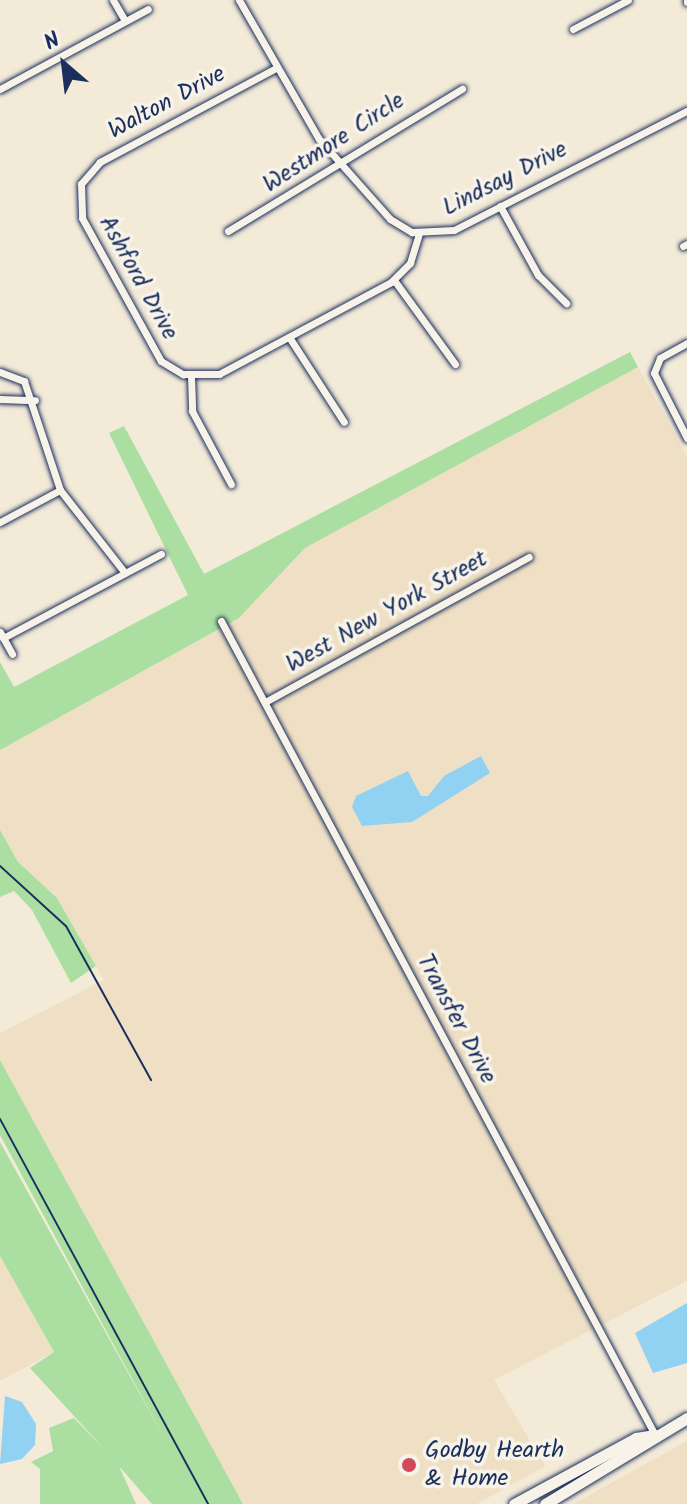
<!DOCTYPE html>
<html>
<head>
<meta charset="utf-8">
<style>
  body { margin:0 }
  #map { position:relative; width:687px; height:1504px; overflow:hidden; background:#f3ead8; font-family:Kalam,sans-serif }
  div>[style] { position:absolute }
  .built>* { inset:0; background:#efe0c5 }
  .green>* { inset:0; background:#aadfa1 }
  .water>* { inset:0; background:#91d1f2 }
  .roads { filter:drop-shadow(0 0 2px #1b2f5e) drop-shadow(0 0 2px #1b2f5e) }
  .street>* { height:7px; margin:-3.5px; padding:0 3.5px; transform-origin:3.5px; border-radius:3.5px; background:#f7f3e8 }
  .primary>* { height:11px; margin:-5.5px; padding:0 5.5px; transform-origin:5.5px; border-radius:5.5px; background:#f7f3e8 }
  .rail>* { height:2px; margin:-1px; padding:0 1px; transform-origin:1px; border-radius:1px; background:#1b2f5e }
  .dots>* { width:22px; height:22px; translate:-50% -50%; box-sizing:border-box; border:4px solid #f7f3e8; border-radius:50% }
  span { translate:-50% -50%; white-space:nowrap; text-align:center; line-height:1.15; -webkit-text-stroke:7px #f7f3e8; paint-order:stroke }
  .street-label { font-size:24px; color:#1b2f5e }
  .poi-label { font-size:24px; color:#1b2f5e }
  .left { translate:0 -50%; text-align:left }
  .north { position:absolute; left:24px; top:24px; width:80px; height:80px; -webkit-text-stroke:6px #f7f3e8; paint-order:stroke; rotate:332deg; font-size:22px; font-weight:700; line-height:32px; text-align:center; color:#1b2f5e }
  .north::after { content:''; display:block; margin:auto; width:28px; height:36px; background:#1b2f5e; clip-path:polygon(50% 0,100% 100%,50% 72%,0 100%) }
</style>
</head>
<body>
<div id="map">
  <div class="built">
    <i style="clip-path:polygon(638px 367px,687px 456px,687px 1281px,494px 1380px,545px 1466px,477px 1504px,243px 1504px,0 1060px,0 1033px,104px 980px,57px 898px,18px 862px,0 830px,0 750px,239px 618px,305px 548px)"></i>
    <i style="clip-path:polygon(0 1256px,54px 1352px,0 1381px)"></i>
    <i style="clip-path:polygon(687px 1441px,687px 1504px,573px 1504px)"></i>
  </div>
  <div class="green">
    <i style="clip-path:polygon(630px 352px,638px 367px,305px 548px,239px 618px,0 750px,0 662px,14px 687px,188px 595px,109px 433px,124px 426px,204px 574px)"></i>
    <i style="clip-path:polygon(0 830px,18px 862px,57px 898px,96px 966px,71px 983px,32px 910px,14px 891px,0 897px)"></i>
    <i style="clip-path:polygon(0 1060px,243px 1504px,152px 1504px,119px 1466px,136px 1504px,40px 1504px,40px 1469px,31px 1462px,53px 1451px,49px 1428px,74px 1418px,107px 1452px,30px 1368px,54px 1352px,0 1256px,0 1142px,168px 1445px,0 1135px)"></i>
  </div>
  <div class="water">
    <i style="clip-path:polygon(481px 756px,490px 773px,412px 822px,362px 826px,352px 807px,356px 796px,408px 771px,421px 796px,428px 796px,444px 776px)"></i>
    <i style="clip-path:polygon(687px 1303px,687px 1363px,653px 1373px,635px 1333px)"></i>
    <i style="clip-path:polygon(5px 1396px,22px 1402px,36px 1424px,35px 1445px,22px 1459px,0 1464px)"></i>
  </div>
  <div class="roads">
    <div class="street">
      <i style="left:113px;top:0;width:24px;rotate:60deg"></i>
      <i style="left:239px;top:0;width:160px;rotate:60.1deg"></i>
      <i style="left:319px;top:139px;width:107px;rotate:48.4deg"></i>
      <i style="left:390px;top:219px;width:26px;rotate:31deg"></i>
      <i style="left:412px;top:232px;width:42px;rotate:-2.7deg"></i>
      <i style="left:454px;top:230px;width:262px;rotate:-27.1deg"></i>
      <i style="left:687px;top:0;width:2px;rotate:90deg"></i>
      <i style="left:573px;top:29px;width:62px;rotate:-27.8deg"></i>
      <i style="left:276px;top:68px;width:200px;rotate:151.9deg"></i>
      <i style="left:100px;top:162px;width:29px;rotate:131deg"></i>
      <i style="left:81px;top:184px;width:34px;rotate:88deg"></i>
      <i style="left:82px;top:218px;width:163px;rotate:61.1deg"></i>
      <i style="left:161px;top:361px;width:26px;rotate:31deg"></i>
      <i style="left:183px;top:374px;width:36px"></i>
      <i style="left:219px;top:374px;width:195px;rotate:-28.1deg"></i>
      <i style="left:391px;top:282px;width:27px;rotate:-45deg"></i>
      <i style="left:410px;top:263px;width:30px;rotate:-73deg"></i>
      <i style="left:0;top:89px;width:168px;rotate:-28.4deg"></i>
      <i style="left:500px;top:206px;width:79px;rotate:61.2deg"></i>
      <i style="left:538px;top:275px;width:40px;rotate:45deg"></i>
      <i style="left:228px;top:231px;width:274px;rotate:-31.3deg"></i>
      <i style="left:683px;top:246px;width:4px;rotate:-27deg"></i>
      <i style="left:394px;top:280px;width:104px;rotate:54deg"></i>
      <i style="left:289px;top:337px;width:101px;rotate:57.1deg"></i>
      <i style="left:687px;top:343px;width:31px;rotate:151deg"></i>
      <i style="left:660px;top:358px;width:16px;rotate:112deg"></i>
      <i style="left:654px;top:373px;width:73px;rotate:63.1deg"></i>
      <i style="left:0;top:372px;width:26px;rotate:21deg"></i>
      <i style="left:24px;top:381px;width:115px;rotate:71.7deg"></i>
      <i style="left:60px;top:490px;width:105px;rotate:51.9deg"></i>
      <i style="left:191px;top:376px;width:35px;rotate:88deg"></i>
      <i style="left:192px;top:411px;width:83px;rotate:61.9deg"></i>
      <i style="left:0;top:399px;width:35px;rotate:2deg"></i>
      <i style="left:0;top:522px;width:68px;rotate:-28.1deg"></i>
      <i style="left:221px;top:621px;width:922px;rotate:61.93deg"></i>
      <i style="left:0;top:632px;width:25px;rotate:61deg"></i>
      <i style="left:3px;top:638px;width:179px;rotate:-28deg"></i>
      <i style="left:265px;top:702px;width:301px;rotate:-28.8deg"></i>
    </div>
    <div class="primary">
      <i style="left:514px;top:1504px;width:139px;rotate:-28.4deg"></i>
      <i style="left:636px;top:1438px;width:19px;rotate:-9deg"></i>
      <i style="left:545px;top:1504px;width:166px;rotate:-31.2deg"></i>
    </div>
  </div>
  <div class="rail">
    <i style="left:0;top:866px;width:89px;rotate:42.3deg"></i>
    <i style="left:66px;top:926px;width:176px;rotate:61.1deg"></i>
    <i style="left:0;top:1119px;width:438px;rotate:61.6deg"></i>
  </div>
  <div class="dots">
    <i style="left:409px;top:1465px;background:#d1495b"></i>
  </div>
  <div class="street-label">
    <span style="left:167px;top:103px;rotate:-28deg">Walton Drive</span>
    <span style="left:334px;top:143px;rotate:-33deg">Westmore Circle</span>
    <span style="left:505px;top:179px;rotate:-27deg">Lindsay Drive</span>
    <span style="left:138px;top:278px;rotate:61deg">Ashford Drive</span>
    <span style="left:387px;top:612px;rotate:-29deg">West New York Street</span>
    <span style="left:456px;top:1019px;rotate:62deg">Transfer Drive</span>
  </div>
  <div class="poi-label">
    <span class="left" style="left:425px;top:1465px">Godby Hearth<br>&amp; Home</span>
  </div>
  <div class="north">N</div>
</div>
</body>
</html>
